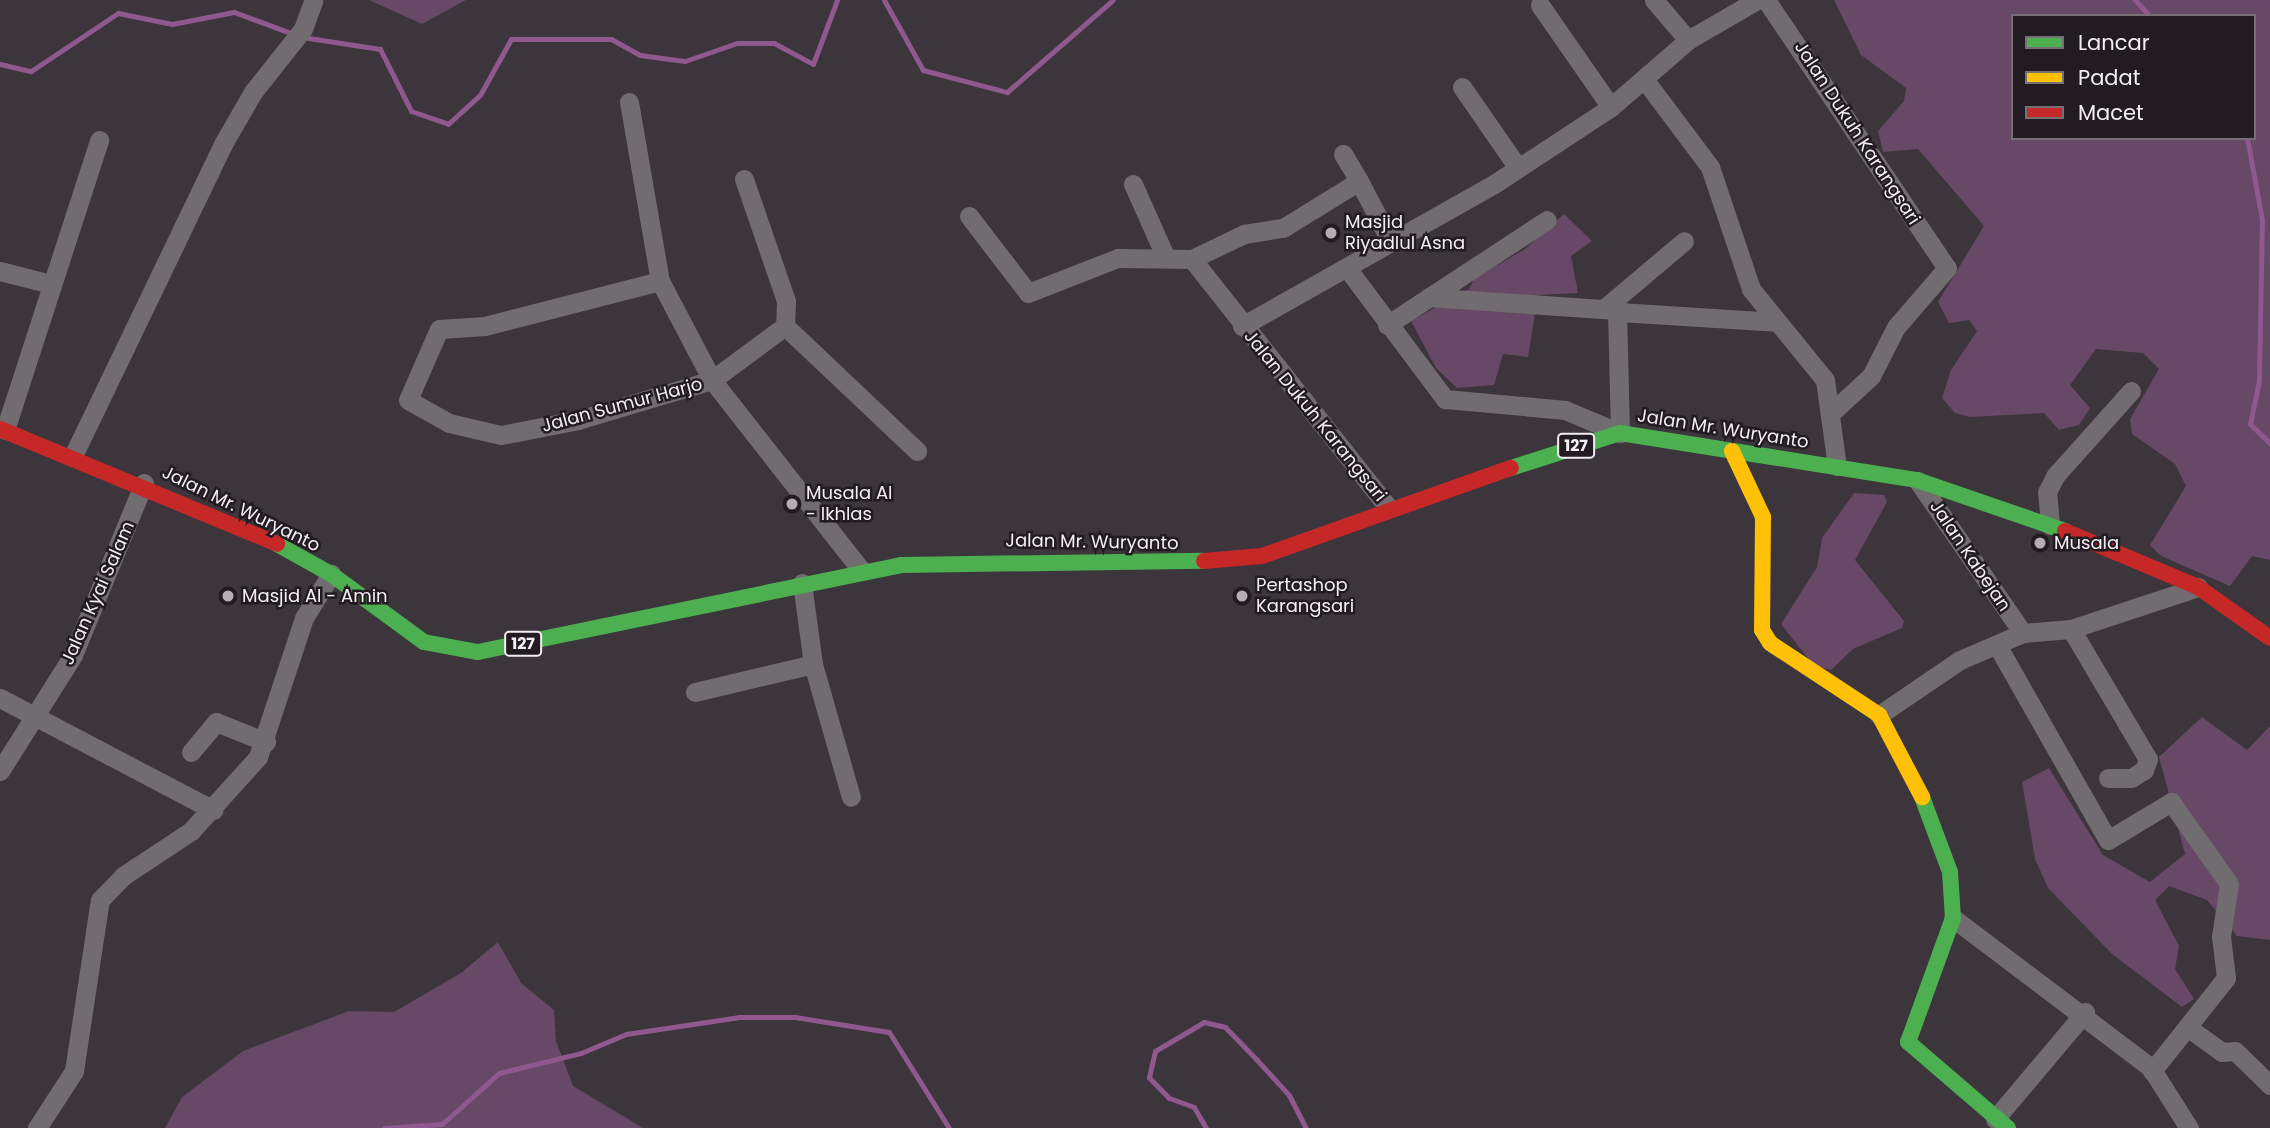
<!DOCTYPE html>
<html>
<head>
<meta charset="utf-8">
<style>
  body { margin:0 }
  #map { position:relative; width:2270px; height:1128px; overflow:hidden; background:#3c353c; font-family:Poppins,sans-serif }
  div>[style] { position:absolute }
  .green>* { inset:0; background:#674866 }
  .stream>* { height:5px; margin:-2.5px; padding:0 2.5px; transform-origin:2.5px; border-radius:2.5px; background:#8f588e }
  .street>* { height:19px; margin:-9.5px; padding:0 9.5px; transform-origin:9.5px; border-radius:9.5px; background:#706c6f }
  .fast>* { height:16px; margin:-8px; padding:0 8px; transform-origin:8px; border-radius:8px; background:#4caf50 }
  .slow>* { height:16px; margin:-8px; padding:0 8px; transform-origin:8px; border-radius:8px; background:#ffc107 }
  .jam>* { height:16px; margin:-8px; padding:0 8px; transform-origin:8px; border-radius:8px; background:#c62828 }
  .dots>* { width:19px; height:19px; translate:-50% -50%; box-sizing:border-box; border:4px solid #221c22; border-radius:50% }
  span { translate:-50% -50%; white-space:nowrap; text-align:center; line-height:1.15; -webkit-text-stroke:5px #221c22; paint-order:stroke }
  .shield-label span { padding:2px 5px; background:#221c22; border:2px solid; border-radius:5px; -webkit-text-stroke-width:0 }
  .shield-label { font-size:16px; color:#f5edf4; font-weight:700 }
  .street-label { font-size:18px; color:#f5edf4 }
  .poi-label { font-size:18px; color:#f5edf4 }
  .left { translate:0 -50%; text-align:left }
  .legend { position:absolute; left:2011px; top:14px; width:245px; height:126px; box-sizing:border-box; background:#221c22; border:2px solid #767076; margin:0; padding:9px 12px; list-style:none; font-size:21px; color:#f5edf4 }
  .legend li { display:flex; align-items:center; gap:14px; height:35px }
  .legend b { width:35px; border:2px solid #767076 }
</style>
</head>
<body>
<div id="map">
  <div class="green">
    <i style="clip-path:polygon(369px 0,466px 0,422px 24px)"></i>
    <i style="clip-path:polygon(evenodd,1834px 0,2270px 0,2270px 560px,2252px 556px,2230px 586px,2161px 556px,2150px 545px,2186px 486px,2175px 464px,2132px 434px,2130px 419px,2159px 369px,2143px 353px,2096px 349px,2070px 385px,2090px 408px,2079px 425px,2059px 430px,2044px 413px,1970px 417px,1955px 413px,1942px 398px,1951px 370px,1977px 331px,1969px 320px,1949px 323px,1938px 302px,1984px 226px,1918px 149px,1883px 152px,1878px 131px,1904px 101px,1906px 88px,1861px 55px,1834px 0,2013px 16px,2254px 16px,2254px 138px,2013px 138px,2013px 16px)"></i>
    <i style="clip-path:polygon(1564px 214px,1592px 241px,1571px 256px,1578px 293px,1538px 295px,1528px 357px,1503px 354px,1494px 385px,1457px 388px,1436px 368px,1411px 321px,1469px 289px,1474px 279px,1525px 249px)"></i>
    <i style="clip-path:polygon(1854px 493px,1884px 495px,1887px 502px,1855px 560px,1904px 621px,1902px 628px,1853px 649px,1831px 670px,1814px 666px,1781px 624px,1817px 567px,1822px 538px)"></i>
    <i style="clip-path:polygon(2202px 717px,2247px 750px,2270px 726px,2270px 940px,2237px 936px,2207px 900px,2169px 886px,2155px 900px,2179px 946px,2175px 969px,2194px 999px,2182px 1007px,2112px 954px,2048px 888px,2035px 859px,2022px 782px,2049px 768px,2103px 855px,2150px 882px,2185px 854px,2159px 757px)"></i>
    <i style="clip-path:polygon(498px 942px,521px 983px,554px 1010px,556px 1041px,573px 1086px,643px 1128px,165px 1128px,182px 1097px,243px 1051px,349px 1011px,394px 1012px,461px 973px)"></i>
  </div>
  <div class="stream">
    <i style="left:884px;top:0;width:80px;rotate:60.9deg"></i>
    <i style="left:923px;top:70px;width:87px;rotate:14.7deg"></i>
    <i style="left:1007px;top:92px;width:140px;rotate:-41deg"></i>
    <i style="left:2135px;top:0;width:22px;rotate:47deg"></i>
    <i style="left:302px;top:37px;width:79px;rotate:8.7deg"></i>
    <i style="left:380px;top:49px;width:69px;rotate:63.4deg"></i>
    <i style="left:411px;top:111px;width:39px;rotate:19deg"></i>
    <i style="left:448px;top:124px;width:43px;rotate:-42.2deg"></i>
    <i style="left:480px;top:95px;width:64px;rotate:-61deg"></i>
    <i style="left:511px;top:39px;width:100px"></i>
    <i style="left:611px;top:39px;width:33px;rotate:29deg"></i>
    <i style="left:640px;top:55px;width:45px;rotate:7.6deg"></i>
    <i style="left:685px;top:61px;width:55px;rotate:-19.1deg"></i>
    <i style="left:737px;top:43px;width:37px"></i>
    <i style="left:774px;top:43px;width:44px;rotate:28.3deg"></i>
    <i style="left:813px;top:64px;width:68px;rotate:-69.4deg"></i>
    <i style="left:0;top:64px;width:32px;rotate:13deg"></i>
    <i style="left:31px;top:71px;width:105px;rotate:-33.7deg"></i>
    <i style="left:118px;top:13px;width:55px;rotate:11.5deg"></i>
    <i style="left:172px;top:24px;width:63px;rotate:-11deg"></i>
    <i style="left:234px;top:12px;width:63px;rotate:20.4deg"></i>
    <i style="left:2247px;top:138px;width:83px;rotate:79.6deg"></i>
    <i style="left:2262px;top:220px;width:161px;rotate:91.1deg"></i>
    <i style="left:2259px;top:381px;width:44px;rotate:101.8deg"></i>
    <i style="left:2250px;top:424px;width:28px;rotate:44deg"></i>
    <i style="left:384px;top:1128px;width:58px;rotate:-3.9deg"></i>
    <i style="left:442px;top:1124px;width:76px;rotate:-41.8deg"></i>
    <i style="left:499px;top:1073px;width:84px;rotate:-13.7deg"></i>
    <i style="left:581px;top:1053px;width:49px;rotate:-22.9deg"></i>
    <i style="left:626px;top:1034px;width:115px;rotate:-8.5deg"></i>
    <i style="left:740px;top:1017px;width:55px"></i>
    <i style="left:795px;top:1017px;width:95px;rotate:9.1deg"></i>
    <i style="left:889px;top:1032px;width:113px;rotate:58deg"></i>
    <i style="left:1206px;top:1128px;width:24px;rotate:-120deg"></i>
    <i style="left:1194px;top:1107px;width:27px;rotate:-160deg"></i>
    <i style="left:1169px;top:1098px;width:29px;rotate:-134deg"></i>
    <i style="left:1149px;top:1077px;width:27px;rotate:-77deg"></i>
    <i style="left:1155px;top:1051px;width:57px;rotate:-30.6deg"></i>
    <i style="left:1204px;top:1022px;width:22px;rotate:13deg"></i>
    <i style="left:1225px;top:1027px;width:45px;rotate:45.9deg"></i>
    <i style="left:1256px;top:1059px;width:49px;rotate:47.5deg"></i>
    <i style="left:1289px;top:1095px;width:37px;rotate:63deg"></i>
  </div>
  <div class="street">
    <i style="left:1654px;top:0;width:52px;rotate:49.6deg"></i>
    <i style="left:1766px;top:0;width:323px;rotate:56deg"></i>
    <i style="left:1947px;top:268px;width:78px;rotate:130.8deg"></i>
    <i style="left:1896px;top:327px;width:55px;rotate:117deg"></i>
    <i style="left:1871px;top:376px;width:53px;rotate:137.3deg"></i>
    <i style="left:1540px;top:5px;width:124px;rotate:55.2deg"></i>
    <i style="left:1644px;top:79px;width:110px;rotate:53.1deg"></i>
    <i style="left:1710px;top:167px;width:129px;rotate:71.4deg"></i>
    <i style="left:1751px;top:289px;width:117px;rotate:50.9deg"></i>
    <i style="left:1825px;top:380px;width:87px;rotate:82.1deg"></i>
    <i style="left:1462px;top:87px;width:98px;rotate:55.3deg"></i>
    <i style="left:629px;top:102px;width:182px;rotate:80.2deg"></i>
    <i style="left:660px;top:281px;width:112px;rotate:62.3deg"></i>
    <i style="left:712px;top:380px;width:241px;rotate:51.9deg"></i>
    <i style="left:1343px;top:154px;width:31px;rotate:59deg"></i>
    <i style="left:744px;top:179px;width:129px;rotate:71deg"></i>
    <i style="left:786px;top:301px;width:25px;rotate:92deg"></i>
    <i style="left:785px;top:326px;width:182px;rotate:43.4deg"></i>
    <i style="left:1133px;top:184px;width:81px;rotate:66deg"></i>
    <i style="left:969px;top:216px;width:97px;rotate:52.5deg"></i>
    <i style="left:1028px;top:293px;width:97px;rotate:-21.3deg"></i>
    <i style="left:1118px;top:258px;width:74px;rotate:0.8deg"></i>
    <i style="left:1192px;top:259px;width:316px;rotate:51.7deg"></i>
    <i style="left:1192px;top:259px;width:58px;rotate:-25.7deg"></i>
    <i style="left:1244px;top:234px;width:39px;rotate:-9deg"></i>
    <i style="left:1283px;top:228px;width:89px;rotate:-31.7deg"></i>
    <i style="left:1359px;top:181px;width:69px;rotate:62.3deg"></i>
    <i style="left:1347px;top:268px;width:164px;rotate:53.2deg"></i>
    <i style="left:1445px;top:399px;width:121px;rotate:5.2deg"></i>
    <i style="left:1565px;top:410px;width:60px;rotate:22.7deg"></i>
    <i style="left:1620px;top:433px;width:123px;rotate:-91.4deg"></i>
    <i style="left:1617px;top:310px;width:189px;rotate:-176.1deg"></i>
    <i style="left:0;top:271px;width:53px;rotate:14.3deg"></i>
    <i style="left:660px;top:281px;width:181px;rotate:165.6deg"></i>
    <i style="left:485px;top:326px;width:46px;rotate:176.3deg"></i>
    <i style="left:439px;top:329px;width:77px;rotate:113.6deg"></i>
    <i style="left:408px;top:400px;width:47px;rotate:29.3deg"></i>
    <i style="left:449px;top:423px;width:53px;rotate:13deg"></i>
    <i style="left:501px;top:435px;width:78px;rotate:-11deg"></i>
    <i style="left:578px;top:420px;width:140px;rotate:-16.6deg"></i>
    <i style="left:712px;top:380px;width:91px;rotate:-36.5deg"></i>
    <i style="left:1606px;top:307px;width:102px;rotate:-40.2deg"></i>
    <i style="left:1619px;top:312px;width:157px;rotate:3.6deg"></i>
    <i style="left:1387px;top:325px;width:191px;rotate:-33.3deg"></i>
    <i style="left:1242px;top:326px;width:289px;rotate:-29.4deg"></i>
    <i style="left:1494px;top:184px;width:140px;rotate:-33.3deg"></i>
    <i style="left:1611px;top:107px;width:102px;rotate:-41deg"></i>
    <i style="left:1688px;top:40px;width:80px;rotate:-30.1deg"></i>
    <i style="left:5px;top:430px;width:305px;rotate:-72deg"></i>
    <i style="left:73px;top:456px;width:346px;rotate:-64.3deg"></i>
    <i style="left:223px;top:144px;width:60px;rotate:-60deg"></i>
    <i style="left:253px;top:92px;width:80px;rotate:-51.6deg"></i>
    <i style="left:303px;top:29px;width:30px;rotate:-70deg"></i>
    <i style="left:1918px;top:481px;width:185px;rotate:55.4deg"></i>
    <i style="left:2050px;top:525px;width:33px;rotate:-95deg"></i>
    <i style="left:2047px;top:492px;width:18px;rotate:-63deg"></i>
    <i style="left:2055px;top:476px;width:114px;rotate:-48.2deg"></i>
    <i style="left:802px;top:583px;width:82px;rotate:82.3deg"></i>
    <i style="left:813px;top:664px;width:138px;rotate:74.1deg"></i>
    <i style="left:2071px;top:629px;width:151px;rotate:59.4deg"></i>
    <i style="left:2148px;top:759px;width:12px;rotate:110deg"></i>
    <i style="left:2144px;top:770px;width:15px;rotate:148deg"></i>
    <i style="left:2131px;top:778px;width:23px;rotate:180deg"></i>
    <i style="left:1997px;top:645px;width:224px;rotate:60.4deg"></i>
    <i style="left:2108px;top:840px;width:74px;rotate:-31.1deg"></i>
    <i style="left:2171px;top:802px;width:100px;rotate:54.7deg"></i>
    <i style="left:2229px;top:884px;width:53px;rotate:98.7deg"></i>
    <i style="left:2221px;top:936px;width:42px;rotate:83.2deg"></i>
    <i style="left:2226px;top:978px;width:119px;rotate:128.5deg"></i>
    <i style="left:695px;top:692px;width:121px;rotate:-13.3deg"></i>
    <i style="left:0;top:698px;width:241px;rotate:27.7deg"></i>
    <i style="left:1879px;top:715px;width:98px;rotate:-34.2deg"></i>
    <i style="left:1960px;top:660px;width:69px;rotate:-23.2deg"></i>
    <i style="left:2023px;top:633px;width:48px;rotate:-4.8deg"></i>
    <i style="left:2071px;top:629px;width:134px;rotate:-18.3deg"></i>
    <i style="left:191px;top:752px;width:39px;rotate:-50deg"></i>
    <i style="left:216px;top:722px;width:54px;rotate:21.8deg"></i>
    <i style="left:0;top:771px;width:137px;rotate:-57.8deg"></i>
    <i style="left:73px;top:655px;width:186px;rotate:-67.6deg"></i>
    <i style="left:1953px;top:918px;width:248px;rotate:37.1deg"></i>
    <i style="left:2151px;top:1068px;width:71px;rotate:57.7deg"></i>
    <i style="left:2187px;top:1027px;width:43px;rotate:35.5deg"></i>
    <i style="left:2222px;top:1052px;width:13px;rotate:-4deg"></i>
    <i style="left:2235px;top:1051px;width:49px;rotate:44.2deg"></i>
    <i style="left:1995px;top:1119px;width:140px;rotate:-49.9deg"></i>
    <i style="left:37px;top:1128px;width:68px;rotate:-57deg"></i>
    <i style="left:74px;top:1071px;width:173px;rotate:-81.4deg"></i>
    <i style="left:100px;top:900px;width:33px;rotate:-46deg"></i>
    <i style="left:123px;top:876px;width:82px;rotate:-33.5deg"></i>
    <i style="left:191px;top:831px;width:100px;rotate:-47.8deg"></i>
    <i style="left:258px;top:757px;width:146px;rotate:-71.7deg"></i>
    <i style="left:304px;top:618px;width:52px;rotate:-58.5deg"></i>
  </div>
  <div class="fast">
    <i style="left:1511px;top:468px;width:114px;rotate:-17.8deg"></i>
    <i style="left:1620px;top:433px;width:301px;rotate:9deg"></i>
    <i style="left:1917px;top:480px;width:157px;rotate:19deg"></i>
    <i style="left:277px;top:544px;width:62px;rotate:29.1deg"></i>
    <i style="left:331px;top:574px;width:115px;rotate:36.2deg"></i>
    <i style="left:424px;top:642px;width:55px;rotate:10.5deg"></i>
    <i style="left:478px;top:652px;width:432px;rotate:-11.6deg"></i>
    <i style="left:901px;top:565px;width:303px;rotate:-0.8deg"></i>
    <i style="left:1922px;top:797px;width:80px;rotate:69.5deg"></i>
    <i style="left:1950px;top:872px;width:46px;rotate:86.3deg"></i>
    <i style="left:1953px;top:918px;width:132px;rotate:109.9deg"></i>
    <i style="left:1908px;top:1042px;width:132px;rotate:40.7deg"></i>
  </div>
  <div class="slow">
    <i style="left:1732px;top:451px;width:73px;rotate:64.8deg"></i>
    <i style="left:1763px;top:517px;width:113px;rotate:90.5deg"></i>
    <i style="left:1762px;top:630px;width:15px;rotate:58deg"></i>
    <i style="left:1770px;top:643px;width:131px;rotate:33.4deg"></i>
    <i style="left:1879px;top:715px;width:93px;rotate:62.3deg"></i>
  </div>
  <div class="jam">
    <i style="left:0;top:429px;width:300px;rotate:22.5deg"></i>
    <i style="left:2065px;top:531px;width:144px;rotate:22.8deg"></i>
    <i style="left:2198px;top:587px;width:88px;rotate:35.3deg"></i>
    <i style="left:1204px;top:561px;width:58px;rotate:-4.9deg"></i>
    <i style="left:1262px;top:556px;width:264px;rotate:-19.5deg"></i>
  </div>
  <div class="dots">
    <i style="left:1331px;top:233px;background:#b4adb4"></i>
    <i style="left:792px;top:504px;background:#b4adb4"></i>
    <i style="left:2040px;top:543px;background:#b4adb4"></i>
    <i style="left:228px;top:596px;background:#b4adb4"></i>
    <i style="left:1242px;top:596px;background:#b4adb4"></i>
  </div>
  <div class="shield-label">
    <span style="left:1576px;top:446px">127</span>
    <span style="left:523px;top:644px">127</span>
  </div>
  <div class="street-label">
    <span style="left:1857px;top:133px;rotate:57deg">Jalan Dukuh Karangsari</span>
    <span style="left:622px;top:405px;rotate:-15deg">Jalan Sumur Harjo</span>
    <span style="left:1315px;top:416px;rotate:51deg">Jalan Dukuh Karangsari</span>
    <span style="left:1723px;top:429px;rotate:9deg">Jalan Mr. Wuryanto</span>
    <span style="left:241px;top:509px;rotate:26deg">Jalan Mr. Wuryanto</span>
    <span style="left:1092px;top:542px;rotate:1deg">Jalan Mr. Wuryanto</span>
    <span style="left:1970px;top:556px;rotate:56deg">Jalan Kabejan</span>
    <span style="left:98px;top:593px;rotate:-66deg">Jalan Kyai Salam</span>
  </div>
  <div class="poi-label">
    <span class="left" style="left:1345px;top:233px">Masjid<br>Riyadlul Asna</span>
    <span class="left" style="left:806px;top:504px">Musala Al<br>- Ikhlas</span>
    <span class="left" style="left:2054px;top:543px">Musala</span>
    <span class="left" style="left:1256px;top:596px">Pertashop<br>Karangsari</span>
    <span class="left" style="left:242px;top:596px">Masjid Al - Amin</span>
  </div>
  <ul class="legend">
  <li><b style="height:9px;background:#4caf50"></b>Lancar</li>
  <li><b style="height:9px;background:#ffc107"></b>Padat</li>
  <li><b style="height:9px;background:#c62828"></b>Macet</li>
  </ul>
</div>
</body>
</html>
